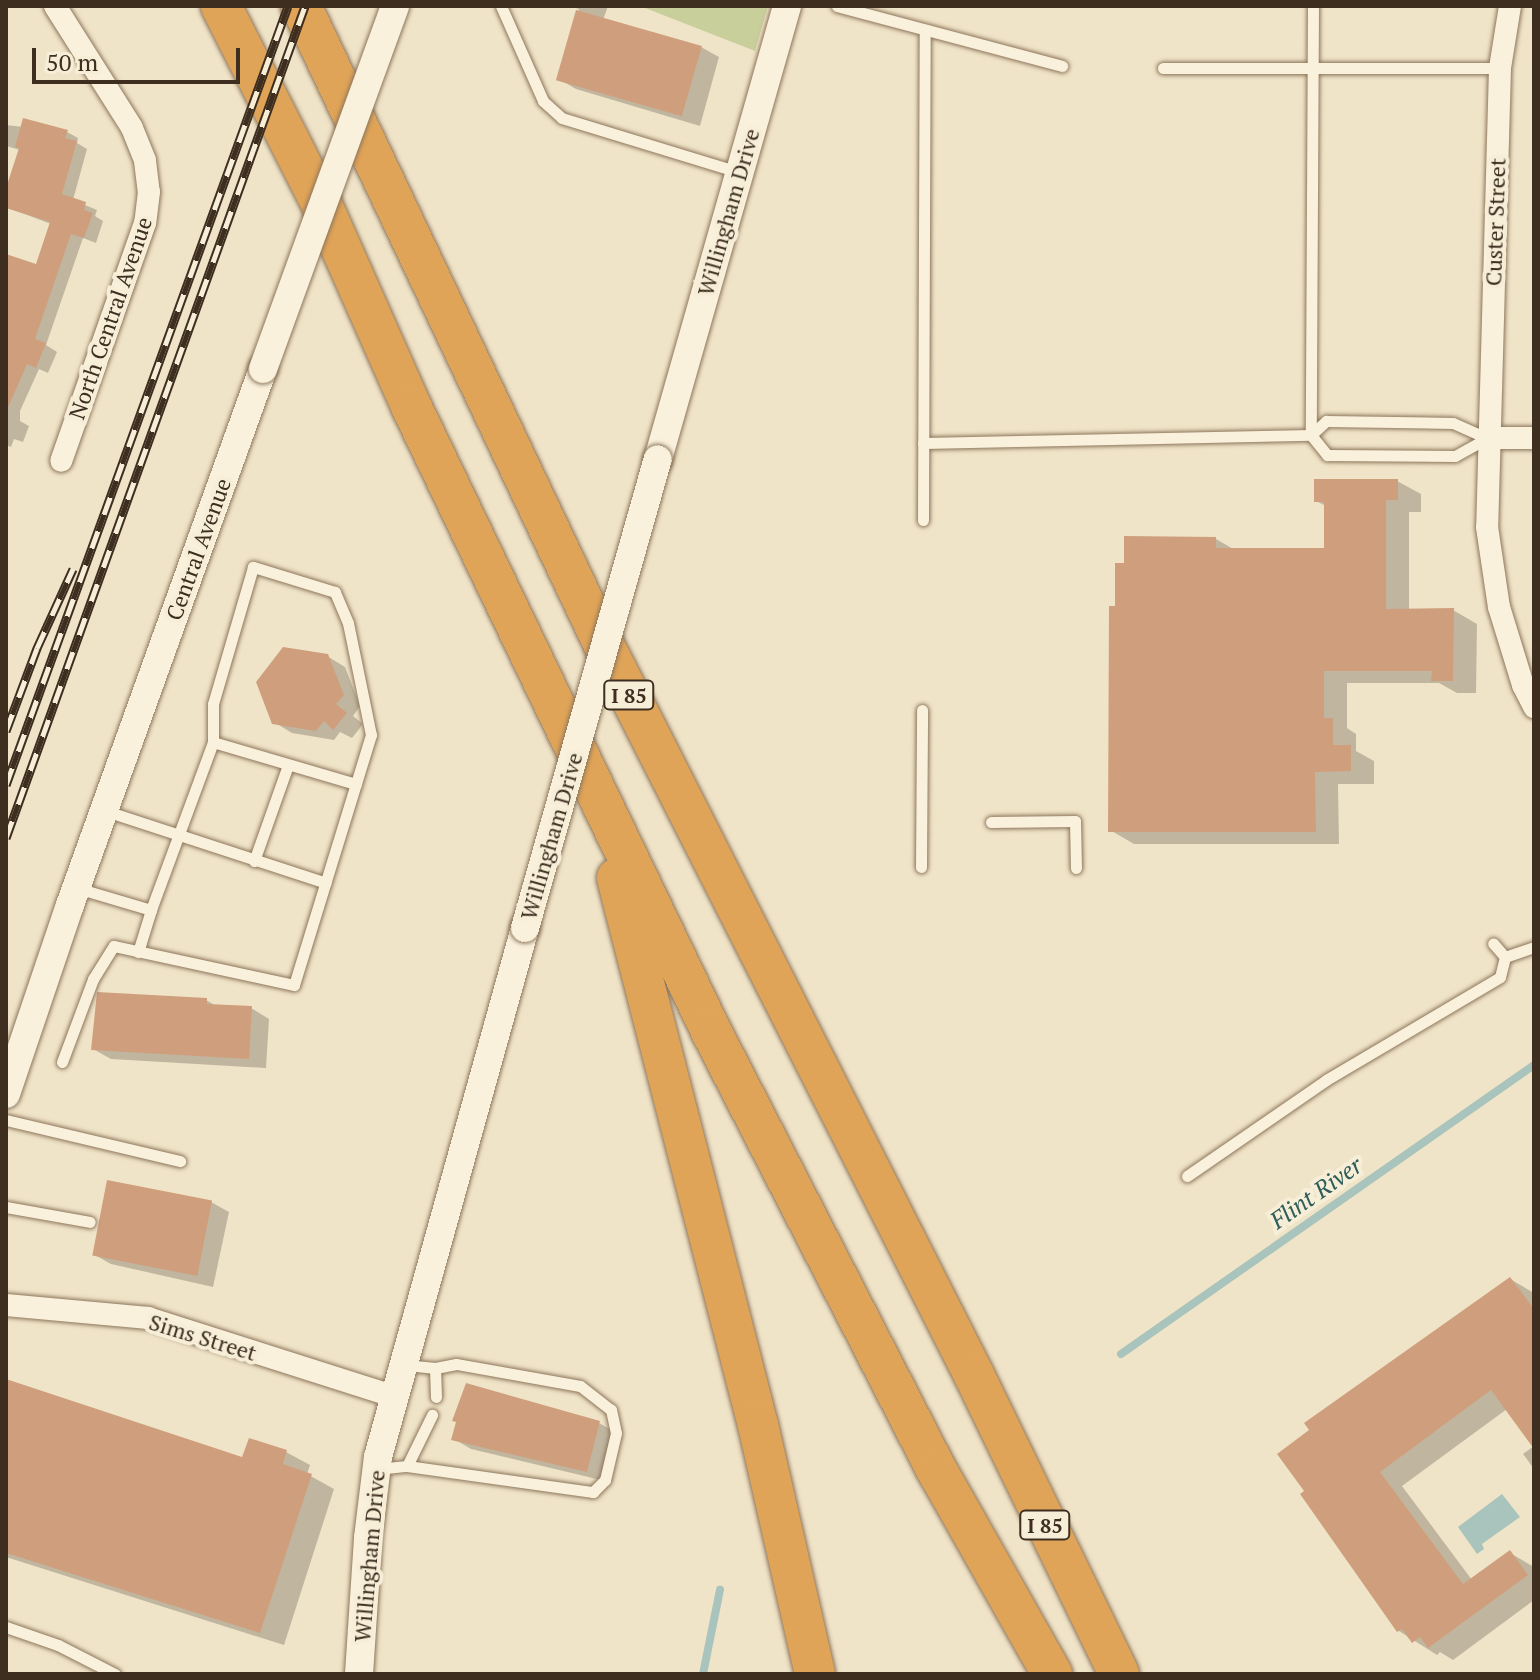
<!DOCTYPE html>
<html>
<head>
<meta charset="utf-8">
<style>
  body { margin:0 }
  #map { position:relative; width:1540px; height:1680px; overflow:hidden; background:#f0e4c8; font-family:"PT Serif",serif }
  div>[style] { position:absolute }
  .green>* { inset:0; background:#c9cf9b }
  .water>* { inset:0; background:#a9c4bc }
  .shadow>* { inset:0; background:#0003 }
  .stream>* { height:8px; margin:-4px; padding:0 4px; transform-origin:4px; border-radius:4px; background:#a9c4bc }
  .building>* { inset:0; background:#cf9f7d; transform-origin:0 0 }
  .roads { filter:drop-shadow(0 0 2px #8d765c) drop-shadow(0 0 2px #8d765c) }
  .service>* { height:11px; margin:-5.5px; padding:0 5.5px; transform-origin:5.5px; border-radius:5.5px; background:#faf1dc }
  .minor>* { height:22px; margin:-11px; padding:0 11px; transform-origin:11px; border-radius:11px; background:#faf1dc }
  .tertiary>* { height:28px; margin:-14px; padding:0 14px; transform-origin:14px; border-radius:14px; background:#faf1dc }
  .motorway>* { height:40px; margin:-20px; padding:0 20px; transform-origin:20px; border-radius:20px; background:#e0a458 }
  .rail>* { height:9px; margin-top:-4.5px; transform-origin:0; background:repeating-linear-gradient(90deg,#f7eed8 0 18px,#3d2e20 0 36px); box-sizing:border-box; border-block:2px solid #3d2e20 }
  .bridges { filter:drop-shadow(0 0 2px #8d765c) drop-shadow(0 0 2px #8d765c) }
  .tertiary-bridge>* { height:28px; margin:-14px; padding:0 14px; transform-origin:14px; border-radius:14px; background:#faf1dc }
  span { translate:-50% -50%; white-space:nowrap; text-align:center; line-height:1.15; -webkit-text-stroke:8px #f7eed8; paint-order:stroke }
  .shield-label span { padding:2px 6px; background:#f7eed8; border:2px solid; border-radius:6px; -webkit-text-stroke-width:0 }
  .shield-label { font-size:20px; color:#3d2e20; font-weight:700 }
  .street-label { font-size:22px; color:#3d2e20 }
  .water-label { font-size:24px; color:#2f5d5a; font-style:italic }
  .frame { position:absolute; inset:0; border:8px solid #3d2e20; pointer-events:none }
  .scale { position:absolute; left:32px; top:48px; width:208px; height:36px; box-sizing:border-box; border:4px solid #3d2e20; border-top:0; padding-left:10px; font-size:24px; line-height:28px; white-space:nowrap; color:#3d2e20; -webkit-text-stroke:6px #f7eed8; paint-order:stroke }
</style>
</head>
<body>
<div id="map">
  <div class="green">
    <i style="clip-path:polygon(640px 6px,768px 6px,755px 51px)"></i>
  </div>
  <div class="water">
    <i style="clip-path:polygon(1502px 1494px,1520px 1517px,1482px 1544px,1484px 1549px,1477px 1554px,1458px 1527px)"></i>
  </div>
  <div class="shadow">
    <i style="clip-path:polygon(569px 6px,608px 6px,603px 20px,701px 47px,719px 57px,700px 126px,576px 89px,559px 79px,579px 9px)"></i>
    <i style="clip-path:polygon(6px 125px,67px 132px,78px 138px,77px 143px,87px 149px,73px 200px,97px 210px,95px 216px,103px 221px,96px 243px,83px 238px,46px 345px,57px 352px,48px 373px,39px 369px,20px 411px,20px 421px,29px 426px,23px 442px,14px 439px,11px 447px,6px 445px,6px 273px,37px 267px,51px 224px,6px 207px,6px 195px,20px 150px,6px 146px)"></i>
    <i style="clip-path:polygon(1397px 481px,1421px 494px,1421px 512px,1409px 512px,1409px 610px,1453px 610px,1477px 624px,1476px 693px,1457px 693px,1439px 683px,1347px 683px,1347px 728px,1356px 734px,1356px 751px,1374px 761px,1374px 784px,1338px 784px,1339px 844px,1134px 844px,1110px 830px,1117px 608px,1216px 539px,1235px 550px,1326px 550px,1326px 506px,1316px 501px)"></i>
    <i style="clip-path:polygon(327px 656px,345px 667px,360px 706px,353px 716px,363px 724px,352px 738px,340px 732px,334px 740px,292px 733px,274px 722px)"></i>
    <i style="clip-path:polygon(206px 1000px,218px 1007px,251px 1008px,269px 1019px,266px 1068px,111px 1059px,93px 1049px)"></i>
    <i style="clip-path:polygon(211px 1202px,229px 1212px,213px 1287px,111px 1264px,93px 1254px)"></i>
    <i style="clip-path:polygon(1510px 1279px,1534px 1293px,1534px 1445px,1507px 1409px,1402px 1486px,1472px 1580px,1510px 1553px,1534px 1567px,1534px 1600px,1453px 1660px,1440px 1652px,1437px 1655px,1399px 1631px,1303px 1494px)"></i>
    <i style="clip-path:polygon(6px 1381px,243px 1459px,286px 1452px,310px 1465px,307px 1474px,334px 1489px,284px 1645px,6px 1557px)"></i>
    <i style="clip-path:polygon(599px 1423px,617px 1433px,605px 1481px,471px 1449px,454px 1439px)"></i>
    <i style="clip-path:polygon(1534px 1446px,1534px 1469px,1523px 1454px)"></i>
  </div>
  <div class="stream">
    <i style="left:1121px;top:1354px;width:504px;rotate:-34.98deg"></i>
    <i style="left:703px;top:1674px;width:86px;rotate:-78.6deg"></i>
  </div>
  <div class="building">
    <i style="left:576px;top:10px;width:131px;height:73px;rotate:16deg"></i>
    <i style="clip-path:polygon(23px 118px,68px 130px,65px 138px,77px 141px,62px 194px,86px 202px,84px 210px,93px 213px,84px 238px,71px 234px,35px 339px,46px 343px,36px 368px,27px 364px,6px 412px,6px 254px,36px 264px,50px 222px,6px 208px,6px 188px,19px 148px,15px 147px)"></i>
    <i style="clip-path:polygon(1314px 479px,1398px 479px,1398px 500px,1386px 500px,1386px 609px,1454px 608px,1453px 681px,1431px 681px,1432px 671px,1324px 671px,1324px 718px,1333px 718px,1333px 745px,1351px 745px,1351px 771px,1315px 772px,1316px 832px,1108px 832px,1109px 606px,1115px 606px,1115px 563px,1124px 563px,1124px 536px,1216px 537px,1216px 548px,1324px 548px,1324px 502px,1314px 502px)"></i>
    <i style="clip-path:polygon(283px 647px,328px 654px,344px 695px,336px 704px,347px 713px,333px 730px,324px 721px,316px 731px,272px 724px,256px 682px)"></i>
    <i style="clip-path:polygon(97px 992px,207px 998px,207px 1004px,252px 1006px,249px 1059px,91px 1050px)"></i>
    <i style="left:107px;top:1180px;width:107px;height:77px;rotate:11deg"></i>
    <i style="clip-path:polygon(1510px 1277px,1534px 1309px,1534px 1449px,1491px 1390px,1380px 1472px,1463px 1584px,1510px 1550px,1528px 1575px,1428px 1648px,1420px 1637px,1412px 1643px,1402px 1629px,1397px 1632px,1300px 1494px,1304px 1491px,1277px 1454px,1309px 1430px,1304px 1423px)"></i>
    <i style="clip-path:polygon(6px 1379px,242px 1457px,249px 1438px,287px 1450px,283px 1464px,312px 1474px,260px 1633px,6px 1553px)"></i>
    <i style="clip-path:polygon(466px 1383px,600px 1421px,587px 1472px,451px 1440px,456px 1422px,452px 1421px)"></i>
  </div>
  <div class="roads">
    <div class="service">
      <i style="left:501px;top:6px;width:104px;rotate:66.1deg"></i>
      <i style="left:543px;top:101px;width:25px;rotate:42deg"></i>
      <i style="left:562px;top:118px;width:185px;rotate:17deg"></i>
      <i style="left:837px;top:6px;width:233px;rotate:14.9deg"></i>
      <i style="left:1313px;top:6px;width:429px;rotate:90.3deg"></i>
      <i style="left:1311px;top:435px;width:26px;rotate:51deg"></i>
      <i style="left:1327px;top:455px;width:128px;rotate:0.4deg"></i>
      <i style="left:1455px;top:456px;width:37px;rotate:-29deg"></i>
      <i style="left:1163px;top:68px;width:337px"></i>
      <i style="left:923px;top:443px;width:388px;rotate:-1.2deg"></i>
      <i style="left:1311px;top:435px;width:21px;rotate:-43deg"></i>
      <i style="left:1326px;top:421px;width:127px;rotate:0.9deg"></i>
      <i style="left:1453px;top:423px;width:37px;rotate:24deg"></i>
      <i style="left:923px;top:520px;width:488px;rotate:-89.8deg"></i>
      <i style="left:213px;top:742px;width:149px;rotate:16.4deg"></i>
      <i style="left:106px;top:811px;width:231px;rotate:18.1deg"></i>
      <i style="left:991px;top:822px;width:84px;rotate:-0.7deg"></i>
      <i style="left:1075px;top:821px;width:47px;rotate:88.8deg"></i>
      <i style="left:254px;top:861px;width:102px;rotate:-70.5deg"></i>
      <i style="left:921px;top:867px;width:157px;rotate:-89.6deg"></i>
      <i style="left:138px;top:952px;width:44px;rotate:-72.8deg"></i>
      <i style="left:1505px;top:957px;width:31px;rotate:-19deg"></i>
      <i style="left:62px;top:1062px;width:89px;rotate:-69.5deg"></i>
      <i style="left:93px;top:979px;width:39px;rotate:-58deg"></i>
      <i style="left:114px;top:946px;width:184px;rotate:12.2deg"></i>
      <i style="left:294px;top:985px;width:262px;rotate:-72.9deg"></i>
      <i style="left:371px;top:735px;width:114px;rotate:-101.6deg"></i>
      <i style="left:348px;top:623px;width:34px;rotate:-113deg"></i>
      <i style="left:335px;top:592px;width:86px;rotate:-163deg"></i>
      <i style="left:253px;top:567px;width:143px;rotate:106.3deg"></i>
      <i style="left:213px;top:704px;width:38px;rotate:90deg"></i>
      <i style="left:213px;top:742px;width:179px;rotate:110.3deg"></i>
      <i style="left:151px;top:910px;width:77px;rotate:-163.4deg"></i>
      <i style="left:6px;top:1120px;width:179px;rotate:13.3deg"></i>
      <i style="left:1187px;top:1176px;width:169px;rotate:-34.6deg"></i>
      <i style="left:1326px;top:1080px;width:202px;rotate:-30.6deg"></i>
      <i style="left:1500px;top:977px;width:21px;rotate:-76deg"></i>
      <i style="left:1505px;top:957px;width:18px;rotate:-131deg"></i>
      <i style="left:6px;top:1207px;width:85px;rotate:10.1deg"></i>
      <i style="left:435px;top:1368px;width:29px;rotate:88deg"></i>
      <i style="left:407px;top:1466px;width:57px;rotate:-63.9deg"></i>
      <i style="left:377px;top:1469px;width:30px;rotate:-6deg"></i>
      <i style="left:407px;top:1466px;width:188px;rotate:8deg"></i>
      <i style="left:593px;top:1492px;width:17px;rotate:-45deg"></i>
      <i style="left:605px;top:1480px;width:48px;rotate:-76.8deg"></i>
      <i style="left:616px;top:1433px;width:24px;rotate:-102deg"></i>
      <i style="left:611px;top:1410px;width:39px;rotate:-142deg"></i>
      <i style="left:580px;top:1386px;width:126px;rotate:-169.9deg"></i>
      <i style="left:456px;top:1364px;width:21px;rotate:169deg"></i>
      <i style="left:435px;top:1368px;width:30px;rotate:-174deg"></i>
      <i style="left:6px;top:1627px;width:55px;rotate:19.1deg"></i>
      <i style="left:58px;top:1645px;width:64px;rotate:27deg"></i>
    </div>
    <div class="minor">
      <i style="left:55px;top:6px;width:144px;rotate:57.7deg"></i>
      <i style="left:132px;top:128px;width:35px;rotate:68deg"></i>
      <i style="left:145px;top:161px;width:31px;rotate:83deg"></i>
      <i style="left:149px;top:192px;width:31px;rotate:97deg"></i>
      <i style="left:145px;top:223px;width:252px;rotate:109.4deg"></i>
      <i style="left:1510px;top:6px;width:63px;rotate:99.2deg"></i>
      <i style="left:1500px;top:68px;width:459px;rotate:91.6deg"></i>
      <i style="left:1487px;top:527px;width:81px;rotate:81.5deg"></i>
      <i style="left:1499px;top:607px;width:82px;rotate:72.9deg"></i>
      <i style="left:1523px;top:685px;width:25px;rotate:63deg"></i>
      <i style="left:1487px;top:438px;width:47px"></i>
      <i style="left:6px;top:1305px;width:143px;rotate:5.2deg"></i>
      <i style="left:148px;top:1318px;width:259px;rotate:17.7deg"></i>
    </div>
    <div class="tertiary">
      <i style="left:658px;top:459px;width:471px;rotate:-74.1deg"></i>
      <i style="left:6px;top:1094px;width:200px;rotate:-71.3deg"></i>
      <i style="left:70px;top:905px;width:570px;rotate:-70.2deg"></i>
      <i style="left:359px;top:1674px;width:136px;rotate:-86.2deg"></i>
      <i style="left:368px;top:1538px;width:82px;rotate:-83deg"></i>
      <i style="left:378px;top:1457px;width:549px;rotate:-74.47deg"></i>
    </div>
    <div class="motorway">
      <i style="left:221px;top:6px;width:223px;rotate:63.1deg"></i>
      <i style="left:322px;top:205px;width:222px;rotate:66.1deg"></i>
      <i style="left:412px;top:408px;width:691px;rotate:64.36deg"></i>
      <i style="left:711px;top:1031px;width:498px;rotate:62.8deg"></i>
      <i style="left:939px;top:1474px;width:230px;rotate:60.5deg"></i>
      <i style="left:301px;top:6px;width:707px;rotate:64.63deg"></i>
      <i style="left:604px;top:645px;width:818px;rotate:63.12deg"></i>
      <i style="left:974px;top:1375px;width:332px;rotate:64.1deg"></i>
      <i style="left:617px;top:878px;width:565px;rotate:75.55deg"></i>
      <i style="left:758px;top:1425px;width:255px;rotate:77.1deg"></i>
    </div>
  </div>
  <div class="rail">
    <i style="left:6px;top:731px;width:89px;rotate:-69.5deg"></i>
    <i style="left:37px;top:648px;width:87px;rotate:-65.5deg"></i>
    <i style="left:6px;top:785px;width:828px;rotate:-70.1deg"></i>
    <i style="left:6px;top:838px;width:884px;rotate:-70.23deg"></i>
  </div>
  <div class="bridges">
    <div class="tertiary-bridge">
      <i style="left:263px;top:369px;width:386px;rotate:-70deg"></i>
      <i style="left:525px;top:928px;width:487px;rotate:-74.2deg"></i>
    </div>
  </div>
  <div class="shield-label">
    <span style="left:629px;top:695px">I 85</span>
    <span style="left:1045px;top:1525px">I 85</span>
  </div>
  <div class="street-label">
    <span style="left:728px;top:212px;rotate:-74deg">Willingham Drive</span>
    <span style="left:1495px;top:222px;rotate:-88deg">Custer Street</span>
    <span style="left:110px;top:318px;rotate:-71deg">North Central Avenue</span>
    <span style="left:198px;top:549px;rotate:-70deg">Central Avenue</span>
    <span style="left:551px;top:836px;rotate:-74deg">Willingham Drive</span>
    <span style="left:203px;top:1337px;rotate:17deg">Sims Street</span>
    <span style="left:369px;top:1556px;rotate:-85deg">Willingham Drive</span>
  </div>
  <div class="water-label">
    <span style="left:1316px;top:1193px;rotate:-35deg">Flint River</span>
  </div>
  <div class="frame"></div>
  <div class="scale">50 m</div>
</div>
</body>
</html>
